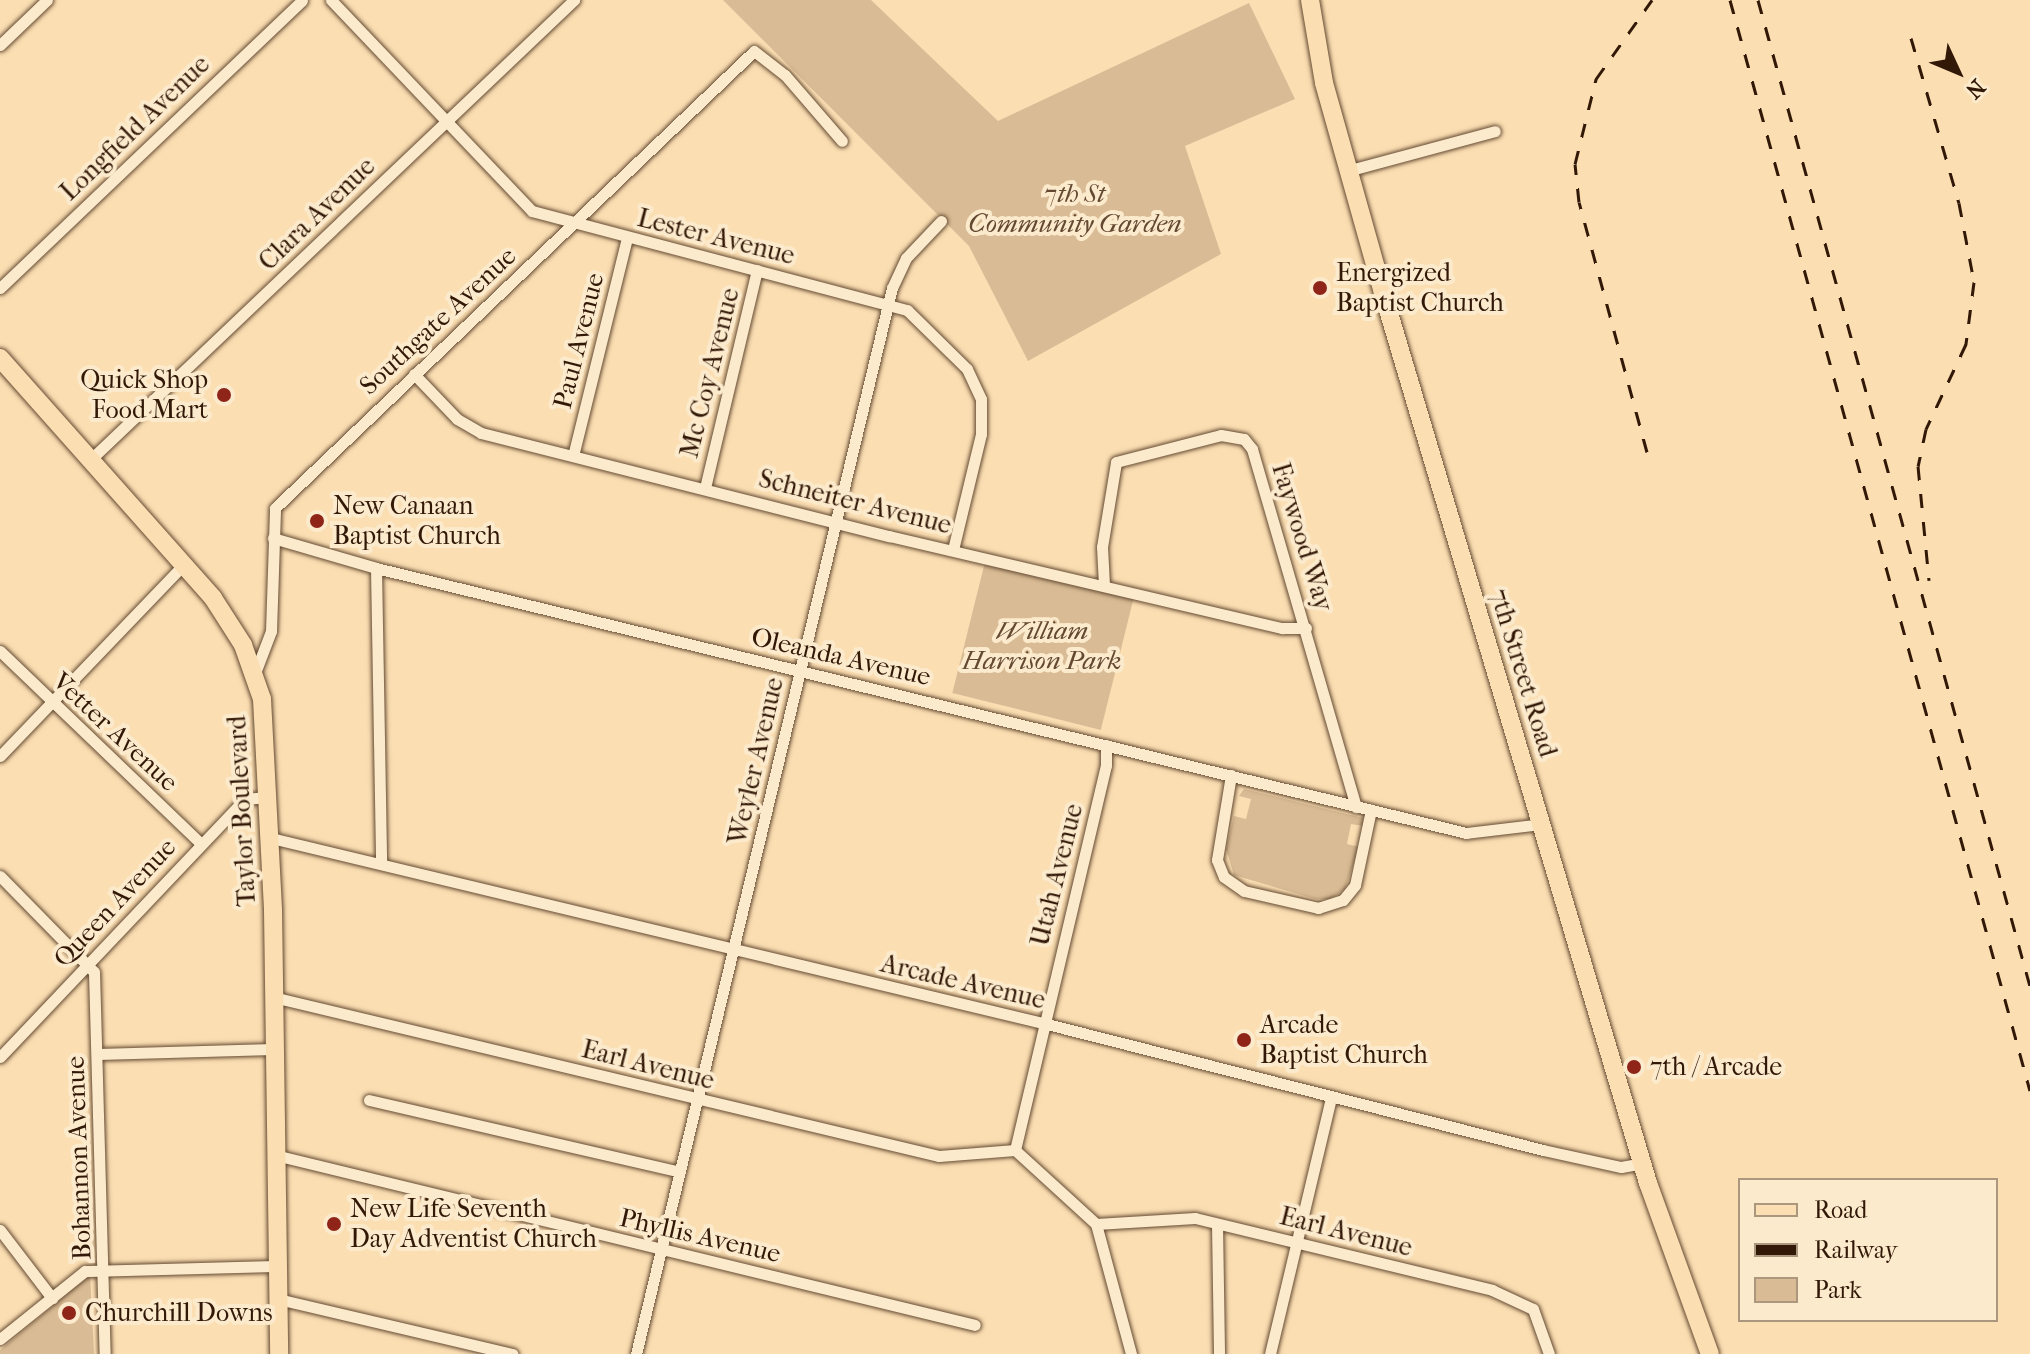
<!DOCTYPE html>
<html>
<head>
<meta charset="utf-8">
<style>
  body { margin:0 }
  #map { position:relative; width:2030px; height:1354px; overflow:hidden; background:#fbdeb2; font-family:"IM FELL French Canon",serif }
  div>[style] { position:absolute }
  .green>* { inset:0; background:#d9bc95; transform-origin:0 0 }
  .roads { filter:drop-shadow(0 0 2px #644a32) drop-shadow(0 0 2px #644a32) }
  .street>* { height:11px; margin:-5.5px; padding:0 5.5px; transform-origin:5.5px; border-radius:5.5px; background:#fceacd }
  .primary>* { height:18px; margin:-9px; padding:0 9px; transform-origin:9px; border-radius:9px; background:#fbdeb2 }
  .rail>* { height:3px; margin-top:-1.5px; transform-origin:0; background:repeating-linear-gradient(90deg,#321807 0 14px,transparent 0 28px) }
  .dots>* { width:22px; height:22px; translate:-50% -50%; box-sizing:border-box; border:4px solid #fceacd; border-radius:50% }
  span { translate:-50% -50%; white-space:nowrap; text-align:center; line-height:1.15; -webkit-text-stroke:8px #fceacd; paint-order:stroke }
  .street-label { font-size:26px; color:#321807 }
  .park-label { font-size:26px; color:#644932; font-style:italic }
  .poi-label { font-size:26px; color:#321807 }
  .left { translate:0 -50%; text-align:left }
  .right { translate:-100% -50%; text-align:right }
  .legend { position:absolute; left:1738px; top:1178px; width:260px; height:144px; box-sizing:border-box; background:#fceacd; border:2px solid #ab967e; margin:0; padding:10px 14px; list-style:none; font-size:24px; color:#321807 }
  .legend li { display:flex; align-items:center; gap:16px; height:40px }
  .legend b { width:40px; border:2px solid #ab967e }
  .north { position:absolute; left:1918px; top:32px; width:80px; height:80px; -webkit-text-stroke:6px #fceacd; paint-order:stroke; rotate:134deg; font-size:22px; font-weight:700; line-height:32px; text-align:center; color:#321807 }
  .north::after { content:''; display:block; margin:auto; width:28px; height:36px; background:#321807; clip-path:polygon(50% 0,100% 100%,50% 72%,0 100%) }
</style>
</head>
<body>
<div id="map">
  <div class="green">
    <i style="clip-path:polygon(723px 0,871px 0,998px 121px,1249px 3px,1295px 99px,1185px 146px,1221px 254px,1028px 361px,969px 246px)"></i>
    <i style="left:985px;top:562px;width:153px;height:135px;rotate:14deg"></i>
    <i style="clip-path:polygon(1244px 789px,1363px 818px,1363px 826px,1351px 824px,1347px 844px,1359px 847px,1345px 889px,1330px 899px,1315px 899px,1234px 875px,1226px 849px,1234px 816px,1246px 819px,1251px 799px,1239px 796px)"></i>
    <i style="clip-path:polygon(90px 1275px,94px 1354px,0 1354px,0 1350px)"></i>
  </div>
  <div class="roads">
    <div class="street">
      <i style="left:331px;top:0;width:291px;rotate:46.4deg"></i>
      <i style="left:532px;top:211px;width:388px;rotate:14.8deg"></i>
      <i style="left:907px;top:310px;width:84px;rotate:44.5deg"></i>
      <i style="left:967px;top:369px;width:33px;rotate:65deg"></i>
      <i style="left:981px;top:399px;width:35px;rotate:90deg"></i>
      <i style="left:981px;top:434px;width:119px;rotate:103.6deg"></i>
      <i style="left:0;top:45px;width:65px;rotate:-43.8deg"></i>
      <i style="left:1347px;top:171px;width:153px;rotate:-15.1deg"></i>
      <i style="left:0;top:288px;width:417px;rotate:-43.6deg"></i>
      <i style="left:414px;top:374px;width:62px;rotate:46.3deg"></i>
      <i style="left:457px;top:419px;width:28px;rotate:30deg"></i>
      <i style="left:481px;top:433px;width:421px;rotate:14.2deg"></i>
      <i style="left:889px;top:536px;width:404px;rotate:13.2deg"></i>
      <i style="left:1282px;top:628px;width:24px"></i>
      <i style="left:573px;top:456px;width:225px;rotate:-76.1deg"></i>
      <i style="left:90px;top:460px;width:668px;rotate:-43.54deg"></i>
      <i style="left:705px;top:488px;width:224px;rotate:-76.6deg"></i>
      <i style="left:273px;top:538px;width:107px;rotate:16.2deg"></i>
      <i style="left:376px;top:568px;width:1122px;rotate:13.66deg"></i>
      <i style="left:1466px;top:833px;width:76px;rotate:-6.8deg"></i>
      <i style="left:376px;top:568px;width:295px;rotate:89deg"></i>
      <i style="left:1104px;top:585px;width:38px;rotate:-93deg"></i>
      <i style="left:1102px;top:547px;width:86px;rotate:-80.6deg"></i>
      <i style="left:1116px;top:462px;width:108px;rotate:-14.4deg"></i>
      <i style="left:1221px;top:435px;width:23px;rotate:10deg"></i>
      <i style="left:1244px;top:439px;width:13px;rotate:51deg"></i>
      <i style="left:1252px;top:449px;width:373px;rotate:73.8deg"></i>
      <i style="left:0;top:651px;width:279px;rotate:43.8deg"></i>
      <i style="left:255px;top:673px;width:45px;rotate:-69.1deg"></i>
      <i style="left:271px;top:631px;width:123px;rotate:-88.1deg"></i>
      <i style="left:275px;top:508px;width:662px;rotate:-43.65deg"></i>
      <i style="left:754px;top:51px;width:39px;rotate:38deg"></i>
      <i style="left:785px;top:75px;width:87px;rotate:49.2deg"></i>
      <i style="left:0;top:756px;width:265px;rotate:-46.2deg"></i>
      <i style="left:1231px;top:775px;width:86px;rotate:99.4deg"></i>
      <i style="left:1217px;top:860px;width:18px;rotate:68deg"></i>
      <i style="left:1224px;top:877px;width:24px;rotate:35deg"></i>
      <i style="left:1244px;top:891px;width:76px;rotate:12.9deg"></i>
      <i style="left:1318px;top:908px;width:26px;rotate:-18deg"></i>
      <i style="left:1343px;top:900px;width:19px;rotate:-51deg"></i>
      <i style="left:1355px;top:885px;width:77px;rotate:-78deg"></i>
      <i style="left:271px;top:838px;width:794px;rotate:13.48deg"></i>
      <i style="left:1043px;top:1023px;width:516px;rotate:14.25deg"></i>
      <i style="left:1543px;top:1150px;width:80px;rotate:12.3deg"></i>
      <i style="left:1621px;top:1167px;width:23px;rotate:-10deg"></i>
      <i style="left:0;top:876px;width:134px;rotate:45.6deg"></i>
      <i style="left:94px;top:972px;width:382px;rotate:88.4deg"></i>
      <i style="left:273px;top:997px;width:685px;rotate:13.43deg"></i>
      <i style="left:939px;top:1156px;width:76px;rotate:-4.5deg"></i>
      <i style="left:98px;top:1054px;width:175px;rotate:-1.6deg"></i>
      <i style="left:0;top:1057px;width:356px;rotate:-46.5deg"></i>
      <i style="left:245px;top:799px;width:25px;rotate:-5deg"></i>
      <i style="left:369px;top:1100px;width:319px;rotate:13deg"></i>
      <i style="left:1015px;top:1150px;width:396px;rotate:-76.7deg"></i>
      <i style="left:1106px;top:765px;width:20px;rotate:-90deg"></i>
      <i style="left:1015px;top:1150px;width:110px;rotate:42.4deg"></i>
      <i style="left:1096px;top:1224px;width:135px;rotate:74.9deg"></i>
      <i style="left:275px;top:1155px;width:720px;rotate:13.65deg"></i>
      <i style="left:1096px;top:1224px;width:99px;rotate:-3.5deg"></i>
      <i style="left:1195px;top:1218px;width:306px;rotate:13.6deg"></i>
      <i style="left:1492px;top:1290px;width:45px;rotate:24.9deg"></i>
      <i style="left:1533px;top:1309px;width:48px;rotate:70.4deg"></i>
      <i style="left:1217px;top:1224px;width:130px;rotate:89.1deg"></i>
      <i style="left:0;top:1230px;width:86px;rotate:52.6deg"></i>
      <i style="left:278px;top:1299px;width:241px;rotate:13.2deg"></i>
      <i style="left:0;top:1339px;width:109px;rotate:-38.7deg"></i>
      <i style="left:85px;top:1271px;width:193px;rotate:-1.5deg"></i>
      <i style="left:636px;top:1354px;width:1096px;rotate:-76.5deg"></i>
      <i style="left:892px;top:288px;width:33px;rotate:-65deg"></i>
      <i style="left:906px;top:258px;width:51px;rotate:-46.6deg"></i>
      <i style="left:1270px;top:1354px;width:263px;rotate:-76.6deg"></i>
    </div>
    <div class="primary">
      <i style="left:1310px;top:0;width:84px;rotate:80.4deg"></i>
      <i style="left:1324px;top:83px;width:218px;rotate:74.3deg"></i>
      <i style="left:1383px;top:293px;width:929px;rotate:73.42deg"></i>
      <i style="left:1648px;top:1183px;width:182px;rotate:70.1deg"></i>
      <i style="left:0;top:358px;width:321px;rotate:48.4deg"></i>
      <i style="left:213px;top:598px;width:56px;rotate:57.4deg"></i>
      <i style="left:243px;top:645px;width:57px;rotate:70.6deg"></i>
      <i style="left:262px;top:699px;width:211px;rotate:87deg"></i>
      <i style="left:273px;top:910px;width:444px;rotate:89.2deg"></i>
    </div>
  </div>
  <div class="rail">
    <i style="left:1730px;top:0;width:1131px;rotate:74.62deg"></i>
    <i style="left:1758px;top:0;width:1023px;rotate:74.58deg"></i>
    <i style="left:1911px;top:38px;width:172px;rotate:73.8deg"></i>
    <i style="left:1959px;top:203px;width:80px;rotate:79.2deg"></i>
    <i style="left:1974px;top:282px;width:63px;rotate:97.4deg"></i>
    <i style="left:1966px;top:344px;width:94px;rotate:115.2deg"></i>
    <i style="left:1926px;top:429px;width:38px;rotate:102deg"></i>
    <i style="left:1918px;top:466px;width:115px;rotate:84.5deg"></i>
    <i style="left:1647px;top:452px;width:259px;rotate:-105.2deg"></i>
    <i style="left:1579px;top:202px;width:38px;rotate:-96deg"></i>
    <i style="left:1575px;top:164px;width:88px;rotate:-76.1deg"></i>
    <i style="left:1596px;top:79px;width:97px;rotate:-54.7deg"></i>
  </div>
  <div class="dots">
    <i style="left:1320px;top:288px;background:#8f2418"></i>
    <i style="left:224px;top:395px;background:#8f2418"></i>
    <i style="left:317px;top:521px;background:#8f2418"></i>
    <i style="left:1244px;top:1040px;background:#8f2418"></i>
    <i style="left:1634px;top:1067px;background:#8f2418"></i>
    <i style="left:334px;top:1224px;background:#8f2418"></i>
    <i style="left:69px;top:1313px;background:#8f2418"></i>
  </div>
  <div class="street-label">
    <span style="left:135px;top:128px;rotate:-44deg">Longfield Avenue</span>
    <span style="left:317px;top:214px;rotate:-44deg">Clara Avenue</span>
    <span style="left:716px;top:237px;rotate:14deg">Lester Avenue</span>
    <span style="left:438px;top:321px;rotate:-43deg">Southgate Avenue</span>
    <span style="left:579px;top:341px;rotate:-76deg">Paul Avenue</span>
    <span style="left:710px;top:373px;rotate:-76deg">Mc Coy Avenue</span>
    <span style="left:855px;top:502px;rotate:14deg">Schneiter Avenue</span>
    <span style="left:1302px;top:537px;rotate:73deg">Faywood Way</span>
    <span style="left:841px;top:657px;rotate:13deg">Oleanda Avenue</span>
    <span style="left:1523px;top:673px;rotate:73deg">7th Street Road</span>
    <span style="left:115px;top:732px;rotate:43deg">Vetter Avenue</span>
    <span style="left:756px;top:761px;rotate:-77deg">Weyler Avenue</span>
    <span style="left:242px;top:811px;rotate:-93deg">Taylor Boulevard</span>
    <span style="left:1057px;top:875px;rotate:-76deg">Utah Avenue</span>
    <span style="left:115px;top:903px;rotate:-47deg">Queen Avenue</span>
    <span style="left:963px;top:982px;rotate:13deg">Arcade Avenue</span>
    <span style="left:648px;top:1065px;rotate:14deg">Earl Avenue</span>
    <span style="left:79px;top:1158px;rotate:-92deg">Bohannon Avenue</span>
    <span style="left:1346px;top:1232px;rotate:14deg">Earl Avenue</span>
    <span style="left:700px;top:1236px;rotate:13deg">Phyllis Avenue</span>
  </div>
  <div class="park-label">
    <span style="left:1075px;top:209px">7th St<br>Community Garden</span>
    <span style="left:1042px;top:646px">William<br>Harrison Park</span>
  </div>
  <div class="poi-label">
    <span class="left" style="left:1336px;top:288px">Energized<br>Baptist Church</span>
    <span class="right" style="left:208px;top:395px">Quick Shop<br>Food Mart</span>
    <span class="left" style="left:333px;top:521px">New Canaan<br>Baptist Church</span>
    <span class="left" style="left:1260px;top:1040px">Arcade<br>Baptist Church</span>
    <span class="left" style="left:1650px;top:1067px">7th / Arcade</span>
    <span class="left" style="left:350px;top:1224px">New Life Seventh<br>Day Adventist Church</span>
    <span class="left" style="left:85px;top:1313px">Churchill Downs</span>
  </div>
  <ul class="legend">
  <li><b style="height:10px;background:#fbdeb2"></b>Road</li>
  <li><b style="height:10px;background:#321807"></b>Railway</li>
  <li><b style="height:22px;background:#d9bc95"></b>Park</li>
  </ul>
  <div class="north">N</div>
</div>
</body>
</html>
